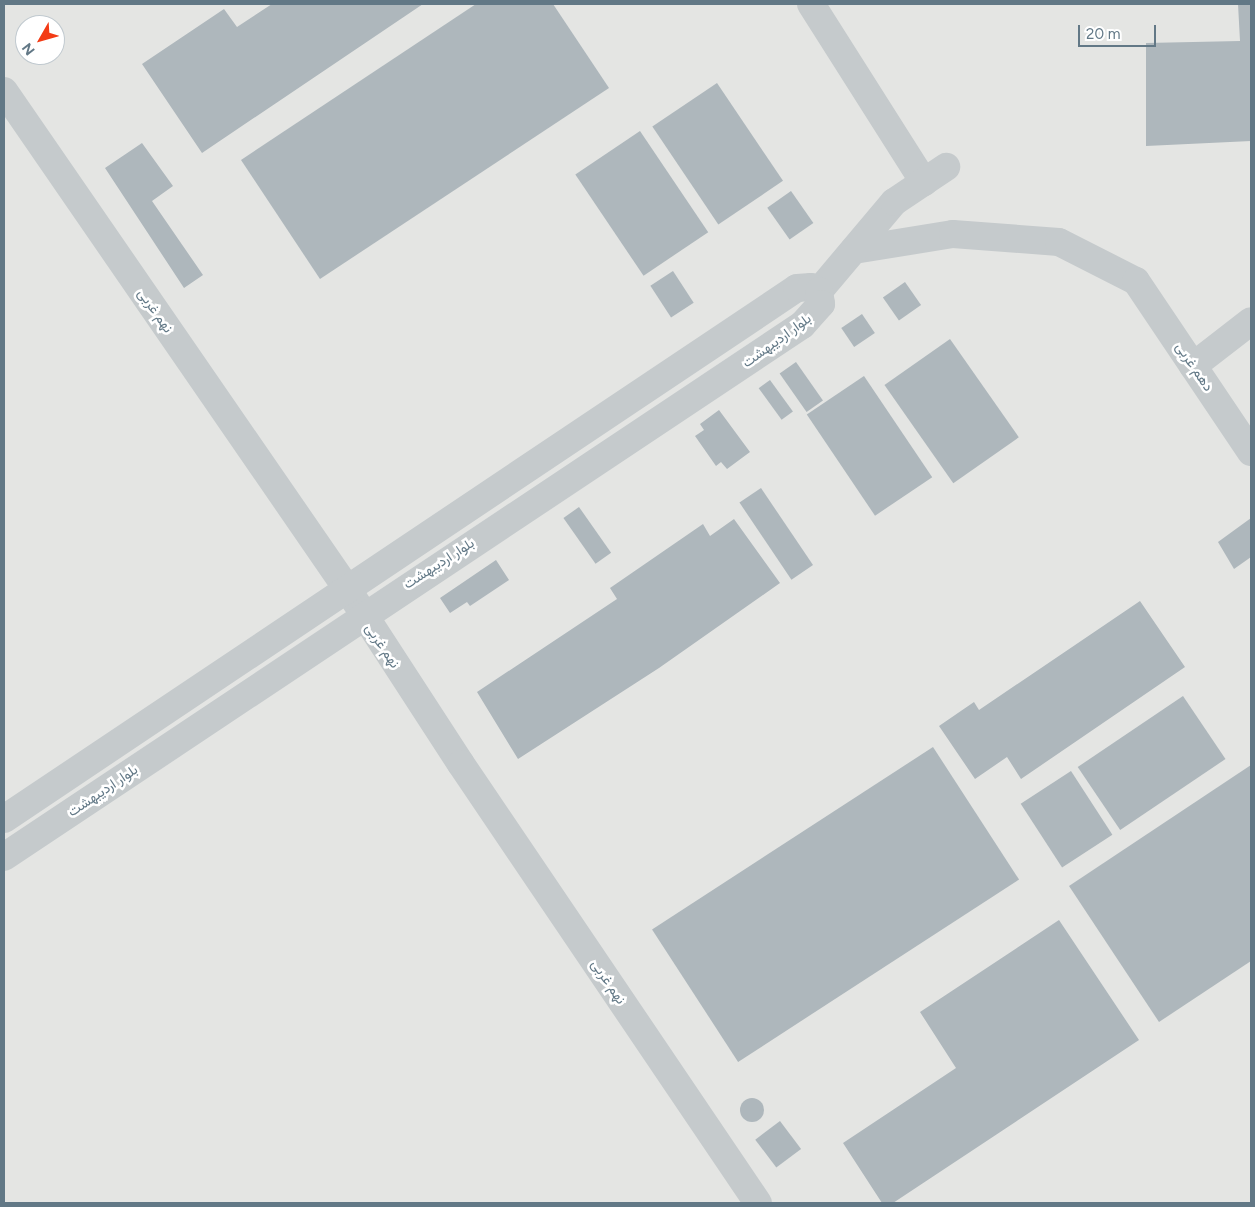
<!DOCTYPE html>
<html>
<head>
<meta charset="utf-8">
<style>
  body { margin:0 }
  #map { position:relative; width:1255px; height:1207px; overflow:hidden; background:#f6f6f2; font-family:Figtree,Vazirmatn,sans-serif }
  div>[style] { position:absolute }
  .built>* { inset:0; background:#e4e5e3 }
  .building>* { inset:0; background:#aeb7bc; transform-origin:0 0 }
  .round { border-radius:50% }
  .minor>* { height:28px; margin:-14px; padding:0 14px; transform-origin:14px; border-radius:14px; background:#c5cacc }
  span { translate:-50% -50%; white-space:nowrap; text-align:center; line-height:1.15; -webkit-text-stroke:5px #fff; paint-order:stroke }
  .street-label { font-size:14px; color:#627886 }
  .frame { position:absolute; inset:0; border:5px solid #627886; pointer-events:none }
  .north { position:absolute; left:15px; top:15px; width:50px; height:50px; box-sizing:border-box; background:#fff; border:1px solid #c0c9cf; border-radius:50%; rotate:232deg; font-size:14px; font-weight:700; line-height:20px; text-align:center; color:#627886 }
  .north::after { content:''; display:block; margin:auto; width:18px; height:22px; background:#f33b15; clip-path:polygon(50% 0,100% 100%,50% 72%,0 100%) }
  .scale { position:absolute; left:1078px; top:25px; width:78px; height:22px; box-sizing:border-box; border:2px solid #627886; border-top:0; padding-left:6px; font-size:15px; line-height:18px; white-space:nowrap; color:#627886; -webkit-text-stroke:4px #fff; paint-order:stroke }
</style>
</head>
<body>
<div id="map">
  <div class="built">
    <i style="clip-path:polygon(evenodd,4px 4px,1251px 4px,1251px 1203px,4px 1203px,4px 4px,25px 25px,55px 25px,55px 55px,25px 55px,25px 25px)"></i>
  </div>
  <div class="building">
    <i style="clip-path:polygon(272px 4px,423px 4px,202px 153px,142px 64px,224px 9px,237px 27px)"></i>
    <i style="clip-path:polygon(476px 4px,553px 4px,609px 88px,320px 279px,241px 160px)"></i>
    <i style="clip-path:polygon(1238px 4px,1251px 4px,1251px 141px,1146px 146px,1146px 43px,1240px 41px)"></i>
    <i style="left:717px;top:83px;width:118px;height:78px;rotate:56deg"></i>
    <i style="left:640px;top:131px;width:122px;height:78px;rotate:56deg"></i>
    <i style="clip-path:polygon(142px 143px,173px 186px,152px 201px,203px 275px,184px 288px,105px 168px)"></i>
    <i style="left:791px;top:191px;width:39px;height:29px;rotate:55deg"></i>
    <i style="left:673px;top:271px;width:38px;height:27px;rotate:57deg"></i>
    <i style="left:905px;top:282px;width:28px;height:27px;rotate:55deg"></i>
    <i style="left:862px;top:314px;width:23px;height:25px;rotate:56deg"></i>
    <i style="left:950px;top:339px;width:120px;height:80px;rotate:55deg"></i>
    <i style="left:796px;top:362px;width:47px;height:20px;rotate:55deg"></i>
    <i style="left:864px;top:376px;width:122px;height:69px;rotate:56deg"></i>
    <i style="left:770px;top:380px;width:39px;height:14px;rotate:54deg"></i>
    <i style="clip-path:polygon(719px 410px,750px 452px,727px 469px,721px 462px,716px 466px,695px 436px,704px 430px,700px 424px)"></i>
    <i style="left:761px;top:488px;width:93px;height:26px;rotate:56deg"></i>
    <i style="left:579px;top:507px;width:56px;height:19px;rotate:55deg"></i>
    <i style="clip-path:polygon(1251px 518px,1251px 557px,1234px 569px,1218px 542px)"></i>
    <i style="clip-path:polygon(734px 519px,780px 583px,659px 668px,518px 759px,477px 692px,617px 599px,610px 588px,703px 524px,710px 536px)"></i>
    <i style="clip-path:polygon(496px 560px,509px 580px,470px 606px,467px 602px,450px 613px,440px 598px)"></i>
    <i style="clip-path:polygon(1140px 601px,1185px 667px,1021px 779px,1007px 757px,975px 779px,939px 726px,974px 702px,979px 710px)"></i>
    <i style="left:1183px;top:696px;width:76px;height:127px;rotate:56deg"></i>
    <i style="left:933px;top:747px;width:158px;height:335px;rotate:57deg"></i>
    <i style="clip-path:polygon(1251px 765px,1251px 961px,1159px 1022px,1069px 886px)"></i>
    <i style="left:1071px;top:771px;width:76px;height:60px;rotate:57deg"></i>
    <i style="clip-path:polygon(1059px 920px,1139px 1040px,893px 1203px,882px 1203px,843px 1143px,956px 1068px,920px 1012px)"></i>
    <i class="round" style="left:740px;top:1098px;width:24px;height:24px"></i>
    <i style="left:780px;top:1121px;width:35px;height:31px;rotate:53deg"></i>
  </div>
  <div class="minor">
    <i style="left:811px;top:4px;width:211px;rotate:57.6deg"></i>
    <i style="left:4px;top:91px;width:606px;rotate:55.42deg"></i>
    <i style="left:348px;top:590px;width:207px;rotate:57deg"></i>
    <i style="left:461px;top:764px;width:530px;rotate:55.92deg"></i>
    <i style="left:854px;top:250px;width:100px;rotate:-9.2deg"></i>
    <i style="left:953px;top:234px;width:106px;rotate:4.3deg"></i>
    <i style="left:1059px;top:242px;width:86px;rotate:26.9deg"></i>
    <i style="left:1136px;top:281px;width:206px;rotate:56.1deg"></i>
    <i style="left:819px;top:291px;width:116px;rotate:-49.9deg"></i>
    <i style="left:894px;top:202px;width:63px;rotate:-33.9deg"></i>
    <i style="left:1193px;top:366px;width:73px;rotate:-37.8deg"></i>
    <i style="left:4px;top:819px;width:954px;rotate:-33.81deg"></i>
    <i style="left:797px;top:288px;width:14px;rotate:-4deg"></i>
    <i style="left:811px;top:287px;width:9px;rotate:27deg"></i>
    <i style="left:819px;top:291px;width:13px;rotate:81deg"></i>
    <i style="left:821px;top:304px;width:28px;rotate:132deg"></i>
    <i style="left:802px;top:325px;width:959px;rotate:146.31deg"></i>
  </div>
  <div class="street-label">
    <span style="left:155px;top:311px;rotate:55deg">نهم غربی</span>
    <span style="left:777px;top:341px;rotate:-36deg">بلوار اردیبهشت</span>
    <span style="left:1194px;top:367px;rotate:56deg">دهم غربی</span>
    <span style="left:439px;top:564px;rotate:-33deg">بلوار اردیبهشت</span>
    <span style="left:382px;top:646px;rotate:56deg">نهم غربی</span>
    <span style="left:103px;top:791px;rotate:-34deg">بلوار اردیبهشت</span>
    <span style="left:608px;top:982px;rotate:56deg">نهم غربی</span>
  </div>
  <div class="frame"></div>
  <div class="north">N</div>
  <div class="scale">20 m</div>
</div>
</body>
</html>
